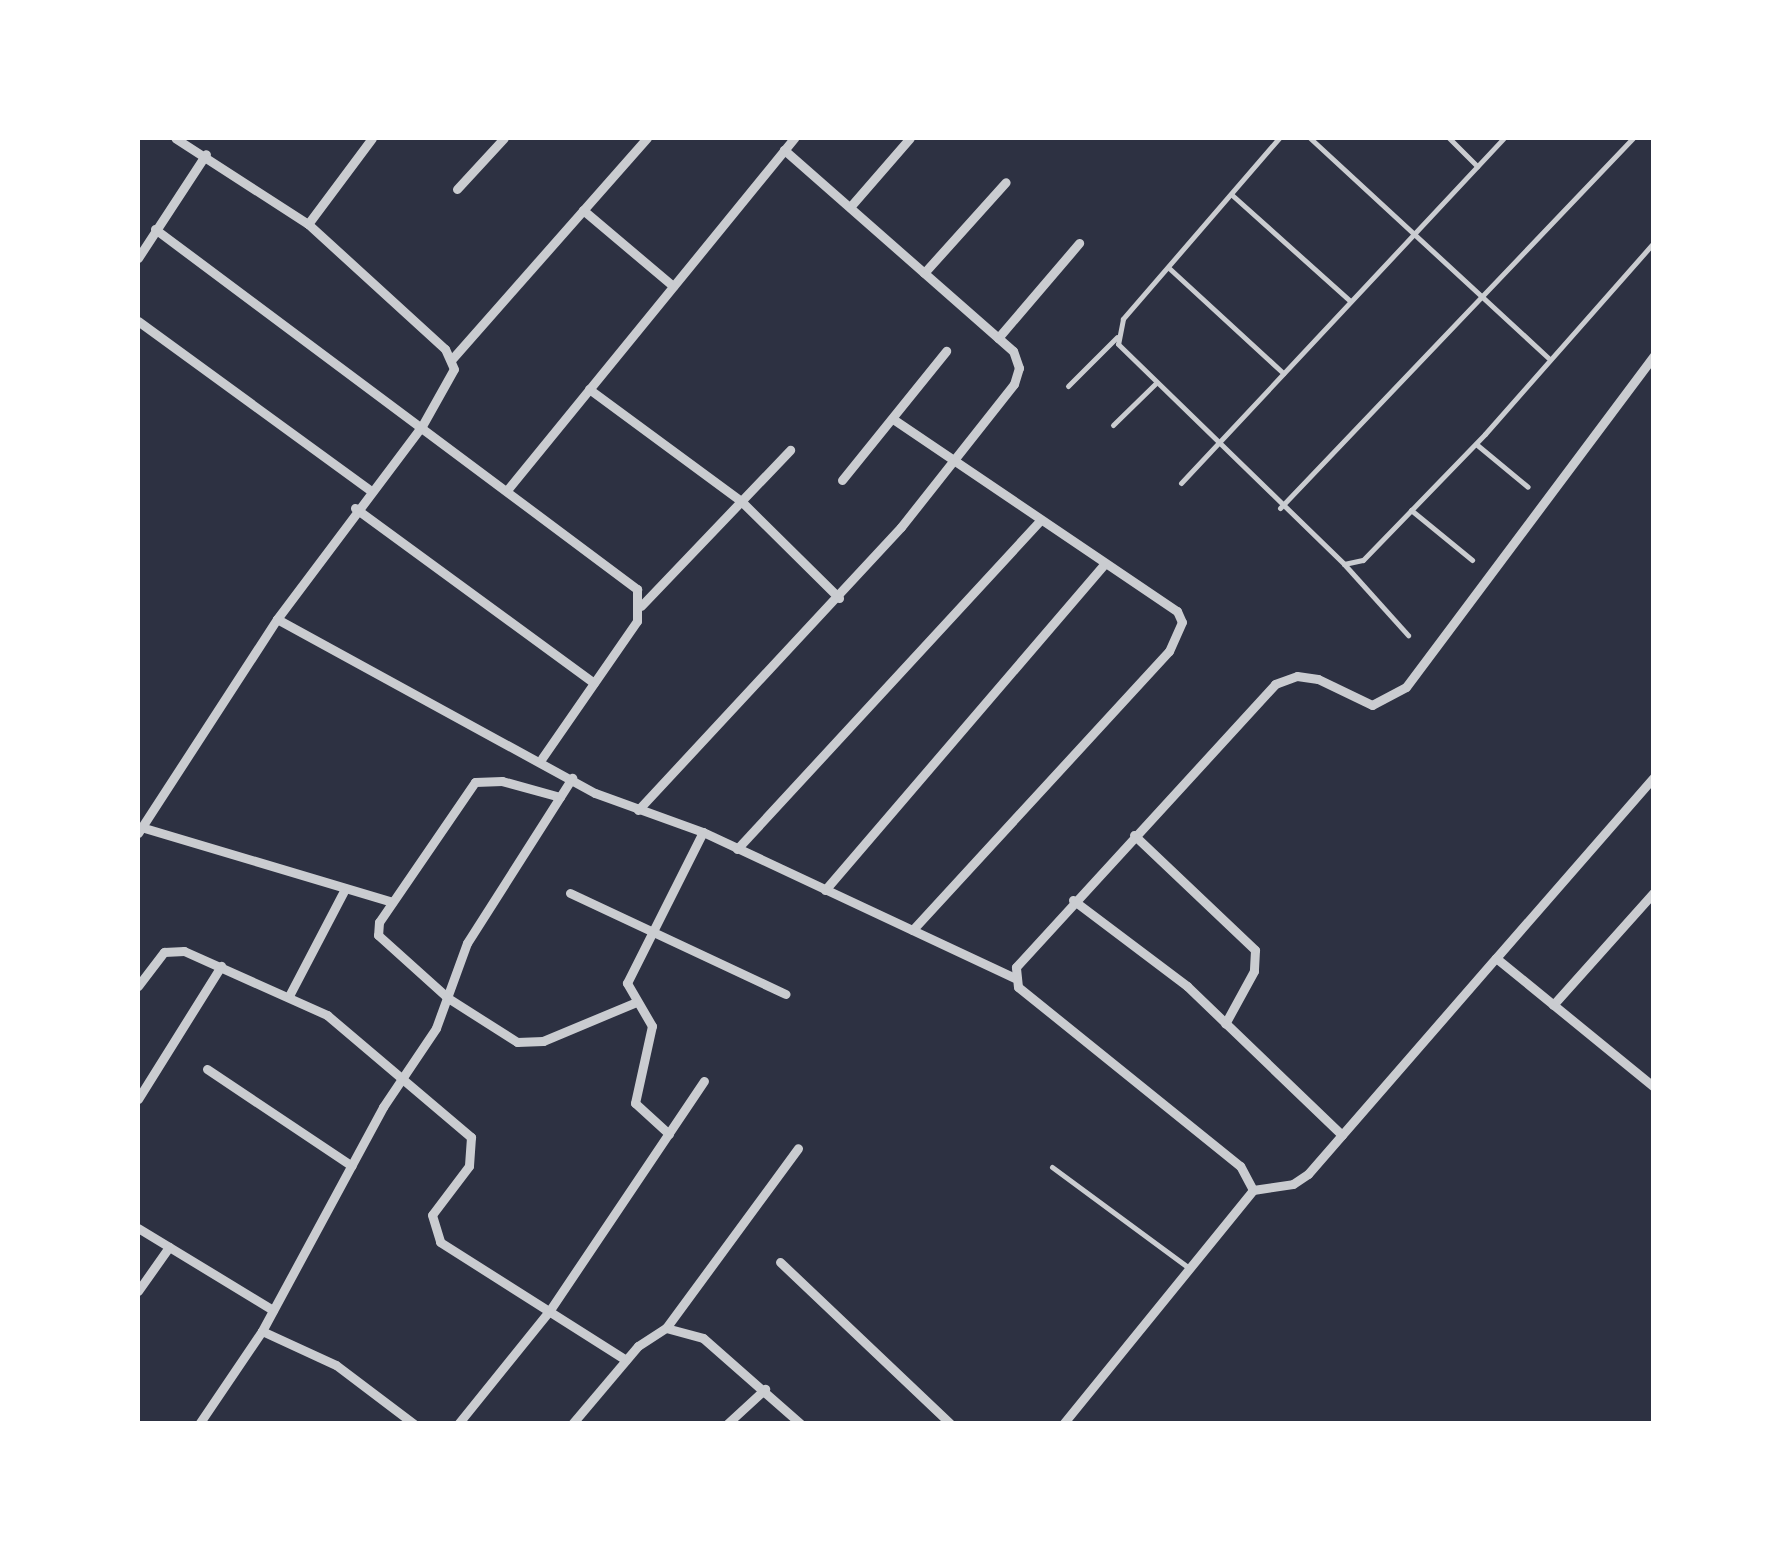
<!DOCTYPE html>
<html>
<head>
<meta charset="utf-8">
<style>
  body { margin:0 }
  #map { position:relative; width:1791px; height:1561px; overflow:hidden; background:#2d3142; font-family:"Zilla Slab",serif }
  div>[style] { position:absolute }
  .service>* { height:5px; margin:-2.5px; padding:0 2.5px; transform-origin:2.5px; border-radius:2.5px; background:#caccd0 }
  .minor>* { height:9px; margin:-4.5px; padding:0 4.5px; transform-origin:4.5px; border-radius:4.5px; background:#caccd0 }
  span { translate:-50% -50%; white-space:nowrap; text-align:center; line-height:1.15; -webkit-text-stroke:10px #fff; paint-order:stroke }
  .frame { position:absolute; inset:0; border:140px solid #fff; pointer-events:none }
</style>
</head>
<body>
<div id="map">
  <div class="service">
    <i style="left:1279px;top:138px;width:239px;rotate:130.8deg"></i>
    <i style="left:1123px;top:319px;width:25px;rotate:101deg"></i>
    <i style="left:1118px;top:344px;width:315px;rotate:44.2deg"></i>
    <i style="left:1344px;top:564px;width:19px;rotate:-12deg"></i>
    <i style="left:1363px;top:560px;width:175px;rotate:-45.9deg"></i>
    <i style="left:1485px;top:434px;width:256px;rotate:-48.6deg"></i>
    <i style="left:1310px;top:138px;width:324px;rotate:42.7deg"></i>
    <i style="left:1449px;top:138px;width:40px;rotate:45deg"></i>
    <i style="left:1232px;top:195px;width:159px;rotate:41.9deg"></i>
    <i style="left:1170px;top:269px;width:154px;rotate:42.6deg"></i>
    <i style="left:1068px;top:386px;width:69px;rotate:-45deg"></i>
    <i style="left:1113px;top:425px;width:59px;rotate:-44.3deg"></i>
    <i style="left:1476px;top:444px;width:67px;rotate:39.6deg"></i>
    <i style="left:1181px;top:483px;width:473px;rotate:-46.9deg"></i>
    <i style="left:1280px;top:508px;width:511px;rotate:-46.35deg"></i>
    <i style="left:1411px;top:510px;width:79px;rotate:39.3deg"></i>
    <i style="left:1344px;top:564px;width:96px;rotate:48deg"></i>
    <i style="left:1052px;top:1167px;width:170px;rotate:36.4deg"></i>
  </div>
  <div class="minor">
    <i style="left:457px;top:189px;width:69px;rotate:-47.3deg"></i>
    <i style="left:850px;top:207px;width:91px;rotate:-49deg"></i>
    <i style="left:583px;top:210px;width:118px;rotate:40.2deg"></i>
    <i style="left:308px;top:224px;width:107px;rotate:-53.3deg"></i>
    <i style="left:155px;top:229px;width:602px;rotate:36.76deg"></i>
    <i style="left:637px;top:589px;width:32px;rotate:90deg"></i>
    <i style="left:637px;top:621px;width:167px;rotate:124.7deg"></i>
    <i style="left:138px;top:258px;width:124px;rotate:-56.8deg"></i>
    <i style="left:924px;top:273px;width:122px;rotate:-48deg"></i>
    <i style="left:138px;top:321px;width:285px;rotate:36.1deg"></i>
    <i style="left:998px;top:338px;width:125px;rotate:-49.5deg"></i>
    <i style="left:452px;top:359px;width:295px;rotate:-48.6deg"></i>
    <i style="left:589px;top:389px;width:189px;rotate:36.4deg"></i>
    <i style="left:741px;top:501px;width:138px;rotate:44.7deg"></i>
    <i style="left:893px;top:419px;width:343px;rotate:34.1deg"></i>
    <i style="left:1177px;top:611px;width:12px;rotate:66deg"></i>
    <i style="left:1182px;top:622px;width:32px;rotate:114deg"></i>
    <i style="left:1169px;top:651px;width:379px;rotate:132.6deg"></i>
    <i style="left:842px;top:480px;width:166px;rotate:-51.1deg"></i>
    <i style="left:508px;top:489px;width:453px;rotate:-50.8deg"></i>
    <i style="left:355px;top:508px;width:296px;rotate:36.2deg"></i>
    <i style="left:641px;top:606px;width:216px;rotate:-46.3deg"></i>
    <i style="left:277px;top:619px;width:362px;rotate:28.7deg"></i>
    <i style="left:595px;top:793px;width:115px;rotate:19.9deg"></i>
    <i style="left:703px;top:832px;width:344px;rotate:25.1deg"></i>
    <i style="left:560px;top:797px;width:60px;rotate:-164.6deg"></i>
    <i style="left:502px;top:781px;width:27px;rotate:178deg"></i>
    <i style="left:475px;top:782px;width:170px;rotate:124.4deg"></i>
    <i style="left:379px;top:922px;width:13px;rotate:94deg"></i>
    <i style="left:378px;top:935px;width:94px;rotate:42deg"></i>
    <i style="left:448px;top:998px;width:82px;rotate:32.5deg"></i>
    <i style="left:517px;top:1042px;width:26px;rotate:-2deg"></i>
    <i style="left:543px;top:1041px;width:99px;rotate:-22.7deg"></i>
    <i style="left:638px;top:810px;width:386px;rotate:-47.1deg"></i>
    <i style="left:901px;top:527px;width:182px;rotate:-51.7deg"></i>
    <i style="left:1014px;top:384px;width:17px;rotate:-73deg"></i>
    <i style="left:1019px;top:368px;width:18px;rotate:-109deg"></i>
    <i style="left:1013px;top:351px;width:305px;rotate:-138.7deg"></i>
    <i style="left:141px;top:827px;width:262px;rotate:16.6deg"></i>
    <i style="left:138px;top:833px;width:255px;rotate:-57deg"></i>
    <i style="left:277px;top:619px;width:241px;rotate:-53.1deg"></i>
    <i style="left:422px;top:426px;width:65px;rotate:-60.7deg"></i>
    <i style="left:454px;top:369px;width:22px;rotate:-114deg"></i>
    <i style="left:445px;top:349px;width:185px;rotate:-137.6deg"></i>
    <i style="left:308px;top:224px;width:158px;rotate:-147.1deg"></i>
    <i style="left:1134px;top:835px;width:167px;rotate:43.5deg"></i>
    <i style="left:1255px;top:950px;width:21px;rotate:93deg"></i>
    <i style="left:1254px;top:971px;width:60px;rotate:118.7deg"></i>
    <i style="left:737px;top:849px;width:448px;rotate:-47.3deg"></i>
    <i style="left:825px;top:890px;width:430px;rotate:-49.4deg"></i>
    <i style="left:570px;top:893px;width:238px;rotate:25.1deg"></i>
    <i style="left:1073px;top:900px;width:143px;rotate:37deg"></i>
    <i style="left:1187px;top:986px;width:215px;rotate:43.9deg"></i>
    <i style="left:1496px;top:958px;width:240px;rotate:-48.9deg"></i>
    <i style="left:138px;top:986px;width:43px;rotate:-52.6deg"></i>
    <i style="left:164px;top:952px;width:20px;rotate:-3deg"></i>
    <i style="left:184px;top:951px;width:157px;rotate:24.1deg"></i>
    <i style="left:327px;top:1015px;width:189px;rotate:40.3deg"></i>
    <i style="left:471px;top:1137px;width:29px;rotate:94deg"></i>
    <i style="left:469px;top:1166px;width:61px;rotate:127.1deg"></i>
    <i style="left:432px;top:1215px;width:28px;rotate:73deg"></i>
    <i style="left:440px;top:1242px;width:220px;rotate:32.4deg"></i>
    <i style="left:290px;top:994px;width:119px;rotate:-62.4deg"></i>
    <i style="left:1553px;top:1005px;width:152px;rotate:-48.2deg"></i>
    <i style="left:207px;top:1069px;width:174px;rotate:33.8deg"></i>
    <i style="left:138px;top:1099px;width:157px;rotate:-58deg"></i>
    <i style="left:669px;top:1134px;width:46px;rotate:-137.6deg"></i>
    <i style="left:635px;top:1103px;width:79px;rotate:-77.6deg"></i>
    <i style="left:652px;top:1026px;width:50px;rotate:-120.2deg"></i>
    <i style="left:627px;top:983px;width:169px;rotate:-63.3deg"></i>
    <i style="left:1253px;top:1190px;width:40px;rotate:-8.5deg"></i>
    <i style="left:1293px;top:1184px;width:18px;rotate:-34deg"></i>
    <i style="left:1308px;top:1174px;width:286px;rotate:-49deg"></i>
    <i style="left:1496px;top:958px;width:204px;rotate:39.2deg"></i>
    <i style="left:138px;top:1228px;width:158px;rotate:31.3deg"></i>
    <i style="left:780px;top:1262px;width:236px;rotate:43.5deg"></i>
    <i style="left:138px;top:1291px;width:54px;rotate:-54.8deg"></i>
    <i style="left:666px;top:1328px;width:223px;rotate:-53.7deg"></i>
    <i style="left:262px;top:1331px;width:81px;rotate:24.7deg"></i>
    <i style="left:336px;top:1365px;width:98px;rotate:37.1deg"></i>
    <i style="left:199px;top:1424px;width:112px;rotate:-55.9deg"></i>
    <i style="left:262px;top:1331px;width:255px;rotate:-61.6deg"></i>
    <i style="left:383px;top:1107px;width:95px;rotate:-56.1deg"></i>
    <i style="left:436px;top:1028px;width:90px;rotate:-70deg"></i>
    <i style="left:467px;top:943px;width:196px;rotate:-57.5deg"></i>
    <i style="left:458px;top:1424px;width:146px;rotate:-51.1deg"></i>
    <i style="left:550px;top:1310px;width:276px;rotate:-56.1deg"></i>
    <i style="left:572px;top:1424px;width:102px;rotate:-49.8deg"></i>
    <i style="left:638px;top:1346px;width:33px;rotate:-33deg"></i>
    <i style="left:666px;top:1328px;width:38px;rotate:15deg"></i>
    <i style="left:703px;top:1338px;width:130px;rotate:41.3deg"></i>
    <i style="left:727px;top:1424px;width:52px;rotate:-42.6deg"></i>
    <i style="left:1063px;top:1424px;width:301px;rotate:-50.9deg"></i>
    <i style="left:1253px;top:1190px;width:27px;rotate:-118deg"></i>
    <i style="left:1240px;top:1166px;width:285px;rotate:-141.1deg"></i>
    <i style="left:1018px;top:987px;width:20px;rotate:-96deg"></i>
    <i style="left:1016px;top:967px;width:384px;rotate:-47.5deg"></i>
    <i style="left:1275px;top:684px;width:23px;rotate:-20deg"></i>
    <i style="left:1297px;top:676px;width:21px;rotate:8deg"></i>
    <i style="left:1318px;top:679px;width:60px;rotate:25.7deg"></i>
    <i style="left:1372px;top:705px;width:38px;rotate:-28deg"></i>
    <i style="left:1406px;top:687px;width:414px;rotate:-53.2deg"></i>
  </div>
  <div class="frame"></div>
</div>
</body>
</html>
